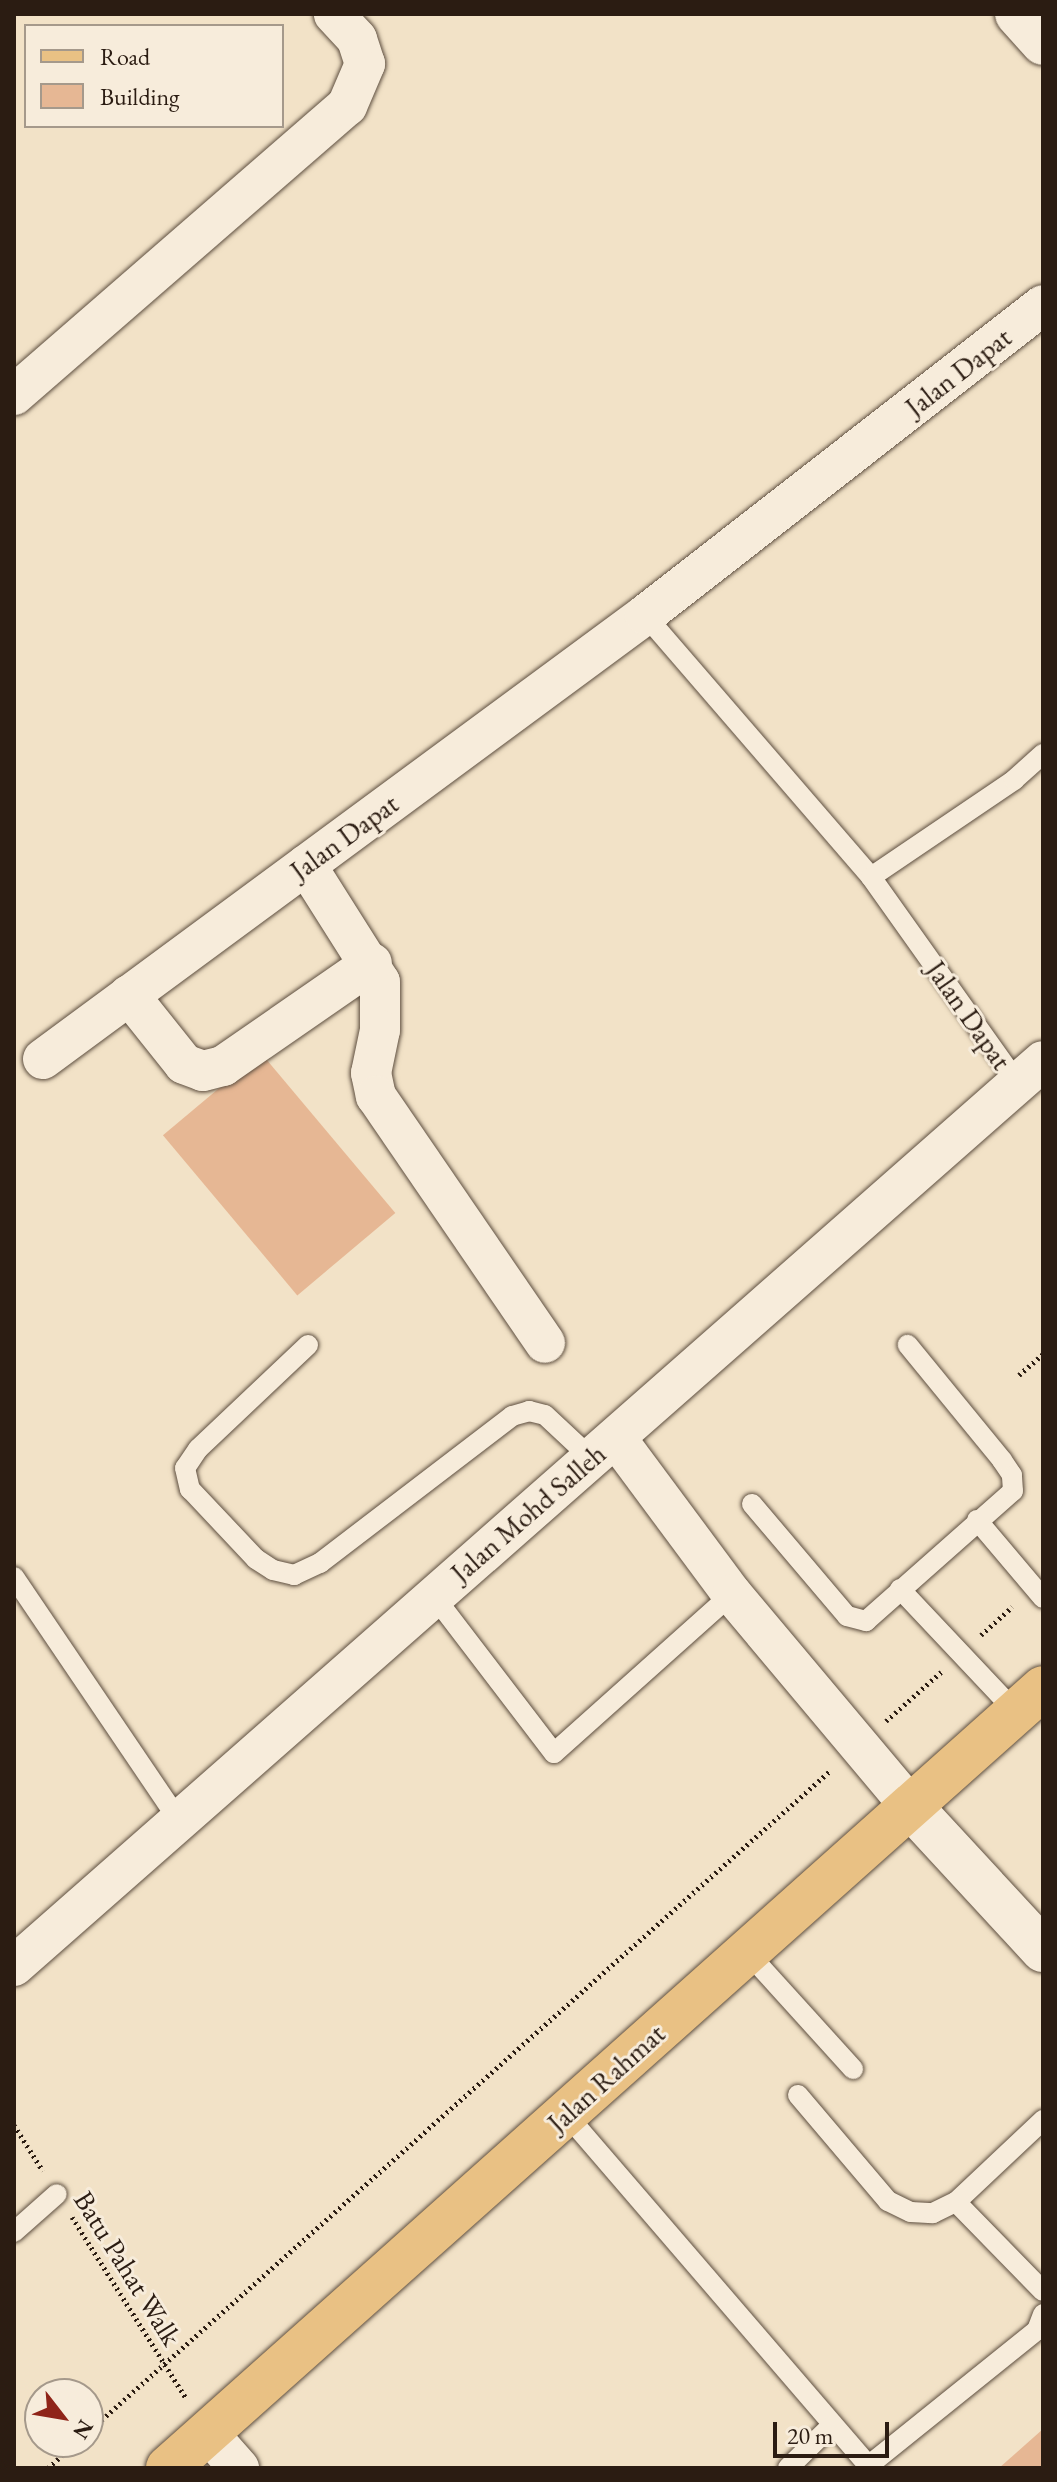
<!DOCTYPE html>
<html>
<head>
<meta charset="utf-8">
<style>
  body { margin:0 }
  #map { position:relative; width:1057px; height:2482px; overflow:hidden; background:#f2e2c7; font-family:"EB Garamond",serif }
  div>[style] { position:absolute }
  .building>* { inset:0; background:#e6b794; transform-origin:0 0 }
  .path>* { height:5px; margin-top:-2.5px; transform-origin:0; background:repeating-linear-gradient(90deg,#2b1c12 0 2px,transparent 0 6px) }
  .roads { filter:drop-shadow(0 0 2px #5d4e3f) drop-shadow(0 0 2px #5d4e3f) }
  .service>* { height:20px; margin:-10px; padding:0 10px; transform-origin:10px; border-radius:10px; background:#f7ecdb }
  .minor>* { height:40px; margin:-20px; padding:0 20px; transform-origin:20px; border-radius:20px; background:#f7ecdb }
  .tertiary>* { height:44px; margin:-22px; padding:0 22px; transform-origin:22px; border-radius:22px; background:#f7ecdb }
  .primary>* { height:44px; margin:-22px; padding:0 22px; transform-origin:22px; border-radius:22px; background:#e9c184 }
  span { translate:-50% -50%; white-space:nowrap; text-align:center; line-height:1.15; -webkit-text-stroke:6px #f7ecdb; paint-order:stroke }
  .street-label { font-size:28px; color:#2b1c12 }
  .frame { position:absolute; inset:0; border:16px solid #2b1c12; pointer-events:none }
  .legend { position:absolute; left:24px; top:24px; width:260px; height:104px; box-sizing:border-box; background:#f7ecdb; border:2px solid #a5998b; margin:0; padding:10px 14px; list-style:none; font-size:24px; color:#2b1c12 }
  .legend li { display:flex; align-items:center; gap:16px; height:40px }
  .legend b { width:40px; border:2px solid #a5998b }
  .north { position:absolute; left:24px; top:2378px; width:80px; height:80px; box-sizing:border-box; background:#f7ecdb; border:2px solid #a5998b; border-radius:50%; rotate:121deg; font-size:22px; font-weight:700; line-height:32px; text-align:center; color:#2b1c12 }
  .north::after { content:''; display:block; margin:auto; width:28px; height:36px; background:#8f2418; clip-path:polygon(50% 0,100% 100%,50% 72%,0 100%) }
  .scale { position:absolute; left:773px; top:2422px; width:116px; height:36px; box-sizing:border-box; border:4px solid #2b1c12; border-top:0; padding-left:10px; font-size:24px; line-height:28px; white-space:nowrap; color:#2b1c12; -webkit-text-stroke:6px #f7ecdb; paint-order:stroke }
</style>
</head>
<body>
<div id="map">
  <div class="building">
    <i style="left:261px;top:1053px;width:209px;height:128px;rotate:50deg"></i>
    <i style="clip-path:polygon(1043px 2429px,1043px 2468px,999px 2468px)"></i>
  </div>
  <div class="path">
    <i style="left:1019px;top:1375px;width:32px;rotate:-41deg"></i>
    <i style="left:981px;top:1635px;width:42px;rotate:-42.1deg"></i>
    <i style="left:886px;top:1721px;width:74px;rotate:-41.7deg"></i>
    <i style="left:14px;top:2125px;width:54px;rotate:57.8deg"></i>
    <i style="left:72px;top:2217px;width:214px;rotate:57.8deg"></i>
    <i style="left:88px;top:2432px;width:995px;rotate:-41.7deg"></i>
    <i style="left:48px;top:2468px;width:39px;rotate:-42deg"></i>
  </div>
  <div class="roads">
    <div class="service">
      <i style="left:645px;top:615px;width:346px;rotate:49.2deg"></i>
      <i style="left:871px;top:877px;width:254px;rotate:54.6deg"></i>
      <i style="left:871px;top:877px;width:173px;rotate:-34.1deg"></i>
      <i style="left:1014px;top:780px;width:39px;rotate:-42deg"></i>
      <i style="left:308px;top:1345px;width:151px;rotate:136.6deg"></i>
      <i style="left:198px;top:1449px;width:23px;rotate:124deg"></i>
      <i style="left:185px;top:1468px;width:22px;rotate:77deg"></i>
      <i style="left:190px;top:1489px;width:96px;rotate:46.7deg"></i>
      <i style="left:256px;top:1559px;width:20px;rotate:33deg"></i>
      <i style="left:273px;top:1570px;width:22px;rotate:13deg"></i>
      <i style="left:294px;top:1575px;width:29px;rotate:-25deg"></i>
      <i style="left:320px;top:1563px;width:242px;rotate:-37.4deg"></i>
      <i style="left:512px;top:1416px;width:18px;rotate:-16deg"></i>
      <i style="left:529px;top:1411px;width:16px;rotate:14deg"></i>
      <i style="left:545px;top:1415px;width:63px;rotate:43.1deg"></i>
      <i style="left:752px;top:1504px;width:147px;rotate:49.7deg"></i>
      <i style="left:847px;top:1616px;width:20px;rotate:15deg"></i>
      <i style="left:866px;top:1621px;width:196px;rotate:-41.5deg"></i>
      <i style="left:1013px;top:1491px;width:16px;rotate:-94deg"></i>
      <i style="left:1012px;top:1475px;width:18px;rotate:-124deg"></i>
      <i style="left:1002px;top:1460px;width:149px;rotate:-129.3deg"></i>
      <i style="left:977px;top:1520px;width:102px;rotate:49.8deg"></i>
      <i style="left:14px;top:1577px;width:291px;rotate:55.9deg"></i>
      <i style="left:900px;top:1589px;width:169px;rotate:46.7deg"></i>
      <i style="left:433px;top:1595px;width:199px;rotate:52.6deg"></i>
      <i style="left:554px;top:1753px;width:239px;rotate:-41.8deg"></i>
      <i style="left:747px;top:1952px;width:158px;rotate:47.8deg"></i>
      <i style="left:798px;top:2095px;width:139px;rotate:49.7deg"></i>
      <i style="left:888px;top:2201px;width:25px;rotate:26deg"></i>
      <i style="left:911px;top:2212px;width:22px;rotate:3deg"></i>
      <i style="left:933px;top:2213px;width:25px;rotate:-26deg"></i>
      <i style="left:956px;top:2202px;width:120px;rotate:-43.3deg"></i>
      <i style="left:566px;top:2114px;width:467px;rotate:49.3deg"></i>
      <i style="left:956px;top:2202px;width:124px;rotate:45.7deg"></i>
      <i style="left:14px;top:2232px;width:57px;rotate:-41.5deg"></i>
      <i style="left:868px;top:2466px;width:217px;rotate:-38.8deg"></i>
      <i style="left:1037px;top:2330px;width:17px;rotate:-69deg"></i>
      <i style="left:788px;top:2468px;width:60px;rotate:-44.3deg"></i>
    </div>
    <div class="minor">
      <i style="left:14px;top:395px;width:441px;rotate:-41deg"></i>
      <i style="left:347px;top:106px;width:46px;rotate:-66.8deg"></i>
      <i style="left:365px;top:64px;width:26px;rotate:-108deg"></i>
      <i style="left:357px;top:39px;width:34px;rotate:-133deg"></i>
      <i style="left:306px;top:865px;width:138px;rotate:57.7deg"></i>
      <i style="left:380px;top:982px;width:48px;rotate:90deg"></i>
      <i style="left:380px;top:1030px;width:44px;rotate:101.8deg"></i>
      <i style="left:371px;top:1073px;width:24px;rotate:78deg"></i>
      <i style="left:376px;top:1096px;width:299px;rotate:55.6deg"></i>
      <i style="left:129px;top:995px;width:88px;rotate:51.4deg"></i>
      <i style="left:184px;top:1064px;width:20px;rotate:20deg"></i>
      <i style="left:203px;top:1071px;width:21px;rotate:-14deg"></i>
      <i style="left:223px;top:1066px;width:181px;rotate:-34.7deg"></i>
      <i style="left:43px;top:1059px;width:748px;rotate:-36.41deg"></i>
      <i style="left:645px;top:615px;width:504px;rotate:-37.91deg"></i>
      <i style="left:616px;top:1438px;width:194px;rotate:53.4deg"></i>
      <i style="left:732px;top:1594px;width:277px;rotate:50deg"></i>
      <i style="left:14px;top:1966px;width:1370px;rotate:-41.33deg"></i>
      <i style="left:208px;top:2433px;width:47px;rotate:48.5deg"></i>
    </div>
    <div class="tertiary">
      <i style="left:1017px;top:14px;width:39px;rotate:48deg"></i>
      <i style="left:910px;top:1806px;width:196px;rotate:47.3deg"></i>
    </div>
    <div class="primary">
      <i style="left:168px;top:2468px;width:1172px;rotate:-41.71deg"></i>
    </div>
  </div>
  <div class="street-label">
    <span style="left:958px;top:372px;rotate:-38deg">Jalan Dapat</span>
    <span style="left:344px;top:837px;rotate:-36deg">Jalan Dapat</span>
    <span style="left:969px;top:1015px;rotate:55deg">Jalan Dapat</span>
    <span style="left:528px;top:1513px;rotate:-41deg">Jalan Mohd Salleh</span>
    <span style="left:606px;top:2078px;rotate:-42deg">Jalan Rahmat</span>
    <span style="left:128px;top:2268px;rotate:58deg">Batu Pahat Walk</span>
  </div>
  <div class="frame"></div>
  <ul class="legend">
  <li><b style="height:10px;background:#e9c184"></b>Road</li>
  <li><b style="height:22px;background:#e6b794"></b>Building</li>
  </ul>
  <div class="north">N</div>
  <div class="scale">20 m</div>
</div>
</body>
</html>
